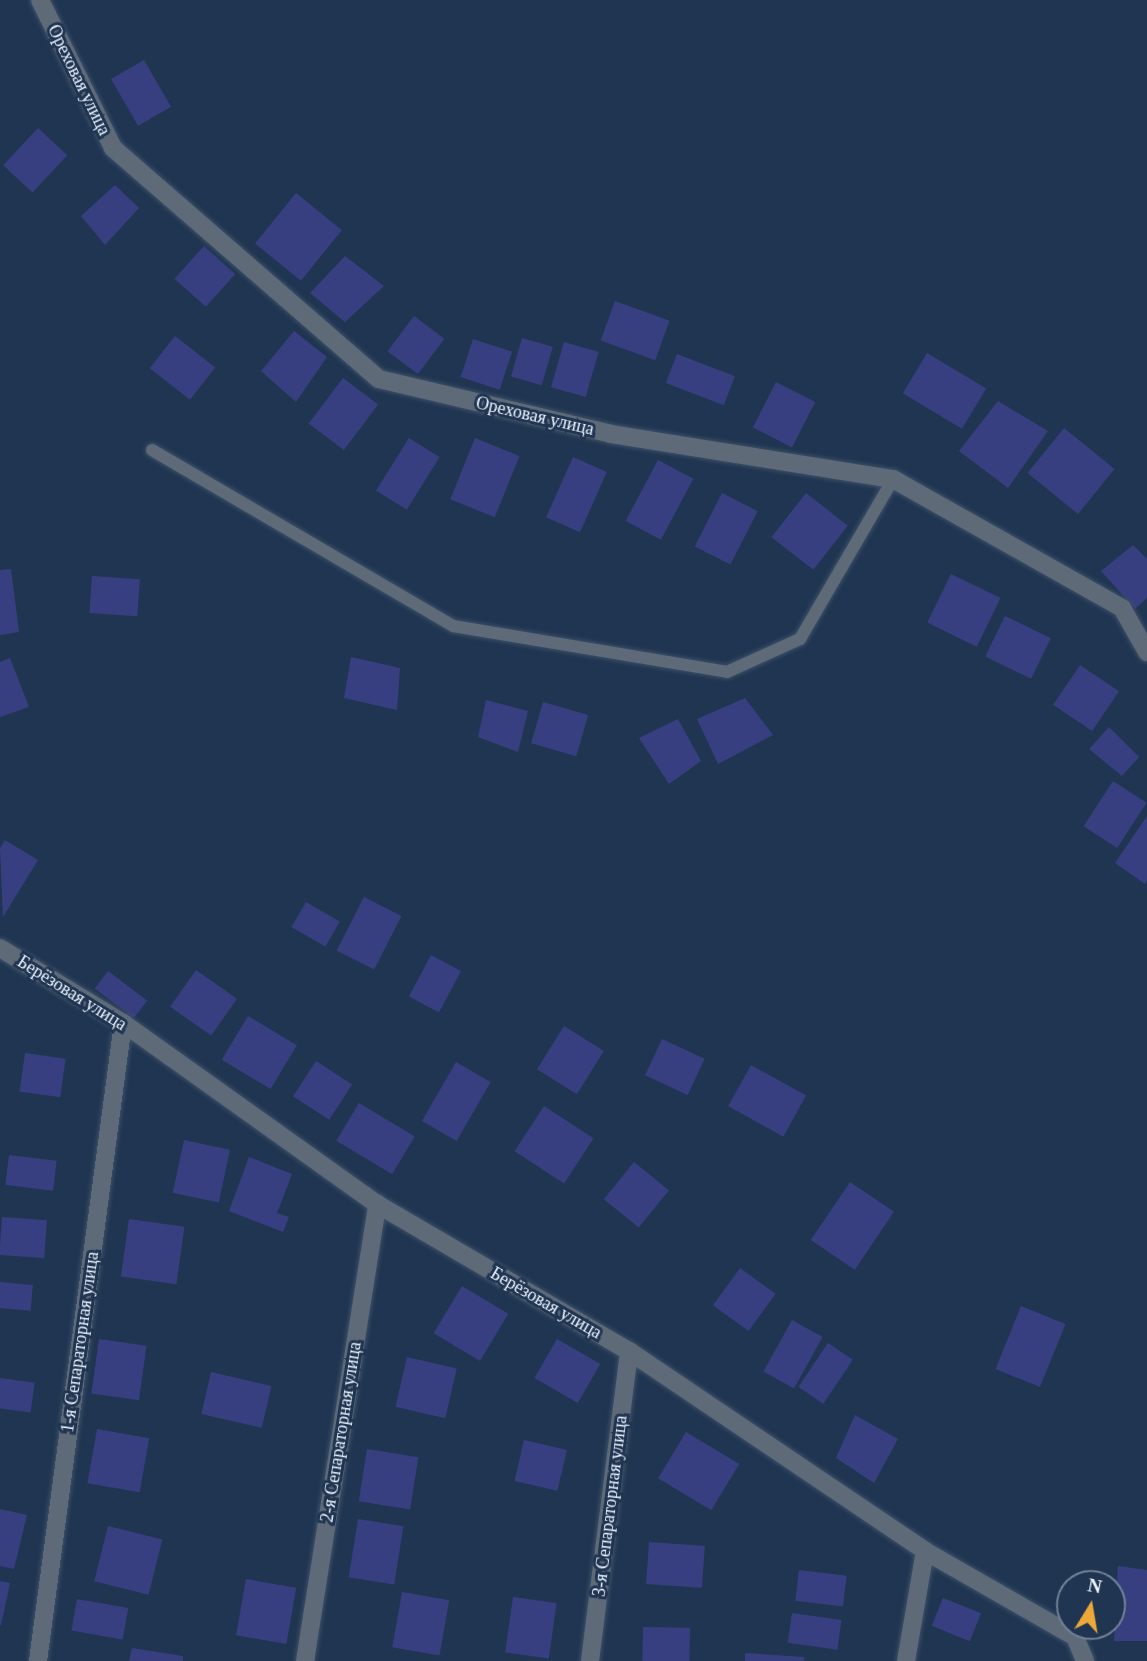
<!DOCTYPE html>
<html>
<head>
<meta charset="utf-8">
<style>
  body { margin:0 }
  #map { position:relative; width:1147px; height:1661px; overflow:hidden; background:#203551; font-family:Georgia,serif }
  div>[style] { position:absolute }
  .building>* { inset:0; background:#383f81; transform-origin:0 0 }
  .roads { filter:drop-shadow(0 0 2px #3c5069) drop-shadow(0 0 2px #3c5069) }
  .service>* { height:12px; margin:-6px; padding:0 6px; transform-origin:6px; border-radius:6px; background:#5f6a78 }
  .minor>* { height:18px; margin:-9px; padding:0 9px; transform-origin:9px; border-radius:9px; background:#5f6a78 }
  span { translate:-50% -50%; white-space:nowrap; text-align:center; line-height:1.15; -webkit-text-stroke:6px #203551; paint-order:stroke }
  .street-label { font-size:18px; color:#ebf3fe }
  .north { position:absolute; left:1056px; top:1570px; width:70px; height:70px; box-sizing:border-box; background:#203551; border:2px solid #718196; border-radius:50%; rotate:11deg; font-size:19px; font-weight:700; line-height:28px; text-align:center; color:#ebf3fe }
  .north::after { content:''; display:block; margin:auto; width:24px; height:32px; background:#eca93a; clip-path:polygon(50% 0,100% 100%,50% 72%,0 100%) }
</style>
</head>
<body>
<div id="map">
  <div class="building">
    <i style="left:144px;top:60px;width:54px;height:38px;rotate:60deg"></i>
    <i style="left:38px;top:128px;width:40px;height:51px;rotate:43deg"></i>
    <i style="clip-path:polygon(115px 185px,139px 208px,105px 245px,81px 216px)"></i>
    <i style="left:296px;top:193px;width:59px;height:65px;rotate:39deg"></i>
    <i style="left:204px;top:246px;width:42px;height:44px;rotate:42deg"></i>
    <i style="clip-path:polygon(345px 256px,384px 286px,345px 322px,310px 293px)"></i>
    <i style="left:615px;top:301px;width:58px;height:42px;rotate:20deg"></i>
    <i style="left:414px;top:316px;width:38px;height:44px;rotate:37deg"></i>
    <i style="clip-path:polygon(294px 331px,327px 357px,296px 402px,261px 371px)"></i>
    <i style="left:175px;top:336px;width:51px;height:41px;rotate:38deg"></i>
    <i style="left:522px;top:338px;width:32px;height:40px;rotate:16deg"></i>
    <i style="left:473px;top:339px;width:41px;height:40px;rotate:18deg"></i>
    <i style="left:564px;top:342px;width:36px;height:47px;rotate:16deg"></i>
    <i style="left:927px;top:353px;width:69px;height:47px;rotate:31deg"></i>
    <i style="left:677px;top:354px;width:62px;height:31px;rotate:21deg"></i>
    <i style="left:343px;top:378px;width:44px;height:57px;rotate:37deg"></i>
    <i style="left:776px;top:382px;width:44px;height:51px;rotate:27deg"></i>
    <i style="clip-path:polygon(998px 401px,1048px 431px,1008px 488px,959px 451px)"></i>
    <i style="left:1064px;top:428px;width:65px;height:58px;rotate:39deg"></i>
    <i style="left:409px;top:438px;width:36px;height:62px;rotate:32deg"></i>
    <i style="left:475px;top:438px;width:48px;height:66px;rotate:22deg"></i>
    <i style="left:573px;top:457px;width:37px;height:66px;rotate:24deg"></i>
    <i style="left:658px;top:460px;width:40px;height:69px;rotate:28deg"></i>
    <i style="left:722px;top:493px;width:40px;height:60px;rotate:27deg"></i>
    <i style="left:806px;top:493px;width:53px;height:56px;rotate:38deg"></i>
    <i style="clip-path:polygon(1133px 545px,1147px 559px,1147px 598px,1135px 609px,1101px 571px)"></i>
    <i style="clip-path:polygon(11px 569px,19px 632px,0 635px,0 570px)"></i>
    <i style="left:951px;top:574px;width:55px;height:54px;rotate:26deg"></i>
    <i style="left:92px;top:576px;width:48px;height:37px;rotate:4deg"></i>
    <i style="left:1005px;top:616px;width:51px;height:45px;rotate:26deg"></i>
    <i style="clip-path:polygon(351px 657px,400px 668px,397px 710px,344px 698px)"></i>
    <i style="clip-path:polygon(10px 658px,29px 707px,0 717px,0 662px)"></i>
    <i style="left:1080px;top:665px;width:47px;height:48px;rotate:34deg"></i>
    <i style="clip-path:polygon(745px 698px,773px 735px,718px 764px,697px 719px)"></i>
    <i style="clip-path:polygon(486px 700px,528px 711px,518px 752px,478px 737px)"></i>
    <i style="left:543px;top:702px;width:47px;height:43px;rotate:16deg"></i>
    <i style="clip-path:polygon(678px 719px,701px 761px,669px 784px,639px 738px)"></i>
    <i style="clip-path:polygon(1109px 727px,1139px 757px,1122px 776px,1089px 749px)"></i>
    <i style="left:1113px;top:781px;width:40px;height:54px;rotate:33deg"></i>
    <i style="clip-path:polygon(1147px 816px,1147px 880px,1145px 884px,1115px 863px)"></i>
    <i style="clip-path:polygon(5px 840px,38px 860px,3px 917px,0 848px)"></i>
    <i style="left:364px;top:897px;width:42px;height:60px;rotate:27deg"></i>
    <i style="left:306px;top:902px;width:39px;height:29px;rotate:30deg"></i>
    <i style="left:431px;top:955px;width:34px;height:47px;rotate:28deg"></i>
    <i style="left:196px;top:970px;width:50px;height:45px;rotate:35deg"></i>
    <i style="left:108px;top:971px;width:49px;height:22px;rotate:37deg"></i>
    <i style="left:248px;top:1016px;width:57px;height:51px;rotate:31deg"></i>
    <i style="left:564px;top:1026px;width:47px;height:51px;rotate:32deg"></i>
    <i style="left:662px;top:1039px;width:47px;height:40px;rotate:25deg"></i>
    <i style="left:25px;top:1053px;width:41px;height:39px;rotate:8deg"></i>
    <i style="left:316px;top:1061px;width:43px;height:42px;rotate:33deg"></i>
    <i style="left:456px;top:1062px;width:40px;height:68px;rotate:30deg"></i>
    <i style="left:751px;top:1065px;width:63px;height:47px;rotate:29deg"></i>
    <i style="left:359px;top:1103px;width:65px;height:44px;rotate:31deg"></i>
    <i style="left:544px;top:1106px;width:59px;height:54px;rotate:33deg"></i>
    <i style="left:184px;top:1140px;width:47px;height:54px;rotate:12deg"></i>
    <i style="left:9px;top:1155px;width:48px;height:30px;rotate:7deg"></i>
    <i style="clip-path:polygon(249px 1157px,292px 1174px,277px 1213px,289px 1217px,283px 1232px,229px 1211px)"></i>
    <i style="left:634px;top:1162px;width:45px;height:48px;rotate:39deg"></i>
    <i style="left:850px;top:1182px;width:53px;height:70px;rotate:34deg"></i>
    <i style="left:2px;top:1217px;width:45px;height:38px;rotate:4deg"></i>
    <i style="left:129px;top:1219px;width:56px;height:58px;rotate:8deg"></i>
    <i style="left:740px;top:1268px;width:44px;height:46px;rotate:36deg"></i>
    <i style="left:0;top:1282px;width:33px;height:26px;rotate:5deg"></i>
    <i style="left:462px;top:1286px;width:54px;height:55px;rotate:31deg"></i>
    <i style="left:1021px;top:1306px;width:48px;height:68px;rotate:22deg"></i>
    <i style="left:792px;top:1320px;width:35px;height:59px;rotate:29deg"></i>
    <i style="left:99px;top:1339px;width:48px;height:55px;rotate:8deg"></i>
    <i style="left:557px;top:1339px;width:50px;height:45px;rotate:30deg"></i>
    <i style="left:828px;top:1343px;width:30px;height:53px;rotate:34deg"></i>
    <i style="left:407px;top:1357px;width:51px;height:51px;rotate:13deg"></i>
    <i style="left:211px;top:1372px;width:62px;height:43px;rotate:13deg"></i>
    <i style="left:0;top:1378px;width:35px;height:30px;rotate:8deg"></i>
    <i style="clip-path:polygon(855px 1415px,898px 1439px,874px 1483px,836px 1458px)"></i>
    <i style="left:97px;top:1429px;width:53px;height:55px;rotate:10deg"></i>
    <i style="left:686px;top:1432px;width:62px;height:54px;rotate:31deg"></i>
    <i style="left:524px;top:1440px;width:44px;height:42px;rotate:13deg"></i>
    <i style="left:367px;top:1449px;width:52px;height:53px;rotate:9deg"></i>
    <i style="clip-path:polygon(0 1509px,27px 1515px,14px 1569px,0 1566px)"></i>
    <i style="left:358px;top:1519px;width:46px;height:59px;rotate:9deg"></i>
    <i style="left:108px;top:1526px;width:56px;height:57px;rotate:14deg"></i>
    <i style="left:649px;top:1542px;width:56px;height:42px;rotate:4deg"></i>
    <i style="clip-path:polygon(1118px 1566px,1147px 1570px,1147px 1641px,1114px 1641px)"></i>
    <i style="left:799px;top:1570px;width:48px;height:31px;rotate:7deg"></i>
    <i style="left:246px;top:1579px;width:51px;height:57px;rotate:10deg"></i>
    <i style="clip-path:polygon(0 1581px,10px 1583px,1px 1625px,0 1625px)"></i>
    <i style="left:402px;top:1592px;width:48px;height:56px;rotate:10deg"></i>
    <i style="left:513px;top:1597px;width:44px;height:56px;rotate:8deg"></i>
    <i style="left:943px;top:1598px;width:41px;height:30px;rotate:22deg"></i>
    <i style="left:77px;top:1599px;width:52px;height:32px;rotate:10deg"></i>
    <i style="left:792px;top:1613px;width:50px;height:30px;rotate:8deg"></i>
    <i style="left:643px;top:1627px;width:47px;height:34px;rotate:1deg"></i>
    <i style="clip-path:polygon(132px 1648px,183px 1656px,183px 1661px,129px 1661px)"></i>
    <i style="clip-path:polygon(745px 1653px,804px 1657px,804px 1661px,745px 1661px)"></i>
  </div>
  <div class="roads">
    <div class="service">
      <i style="left:152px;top:450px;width:349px;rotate:30.3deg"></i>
      <i style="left:453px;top:626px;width:278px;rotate:9.5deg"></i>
      <i style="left:727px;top:672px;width:80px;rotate:-24.3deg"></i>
      <i style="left:800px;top:639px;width:185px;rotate:-59.8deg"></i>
    </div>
    <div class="minor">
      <i style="left:40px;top:0;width:165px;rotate:63.7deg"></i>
      <i style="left:113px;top:148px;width:352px;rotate:41deg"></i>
      <i style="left:379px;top:379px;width:238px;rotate:13.3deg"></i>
      <i style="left:611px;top:434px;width:286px;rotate:9.1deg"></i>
      <i style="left:893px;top:479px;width:263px;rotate:29.4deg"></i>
      <i style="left:1122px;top:608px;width:51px;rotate:60.4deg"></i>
      <i style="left:0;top:948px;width:144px;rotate:31.4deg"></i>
      <i style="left:123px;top:1023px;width:312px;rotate:35.5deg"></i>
      <i style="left:377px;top:1204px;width:292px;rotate:30.3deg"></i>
      <i style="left:629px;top:1351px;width:357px;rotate:34deg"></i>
      <i style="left:925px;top:1551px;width:173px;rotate:29.8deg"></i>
      <i style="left:1075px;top:1637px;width:26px;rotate:67deg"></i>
      <i style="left:38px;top:1661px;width:644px;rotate:-82.41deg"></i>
      <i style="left:305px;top:1661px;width:463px;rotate:-81deg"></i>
      <i style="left:590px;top:1661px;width:312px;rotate:-82.8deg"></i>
      <i style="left:906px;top:1661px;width:112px;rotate:-80.2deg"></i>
    </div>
  </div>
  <div class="street-label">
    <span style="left:79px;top:80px;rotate:64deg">Ореховая улица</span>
    <span style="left:535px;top:416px;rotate:13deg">Ореховая улица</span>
    <span style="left:72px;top:993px;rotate:32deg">Берёзовая улица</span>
    <span style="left:546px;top:1303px;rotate:30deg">Берёзовая улица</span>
    <span style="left:80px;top:1342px;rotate:-82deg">1-я Сепараторная улица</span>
    <span style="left:341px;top:1432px;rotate:-81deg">2-я Сепараторная улица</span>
    <span style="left:610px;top:1506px;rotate:-83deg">3-я Сепараторная улица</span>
  </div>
  <div class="north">N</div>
</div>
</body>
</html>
